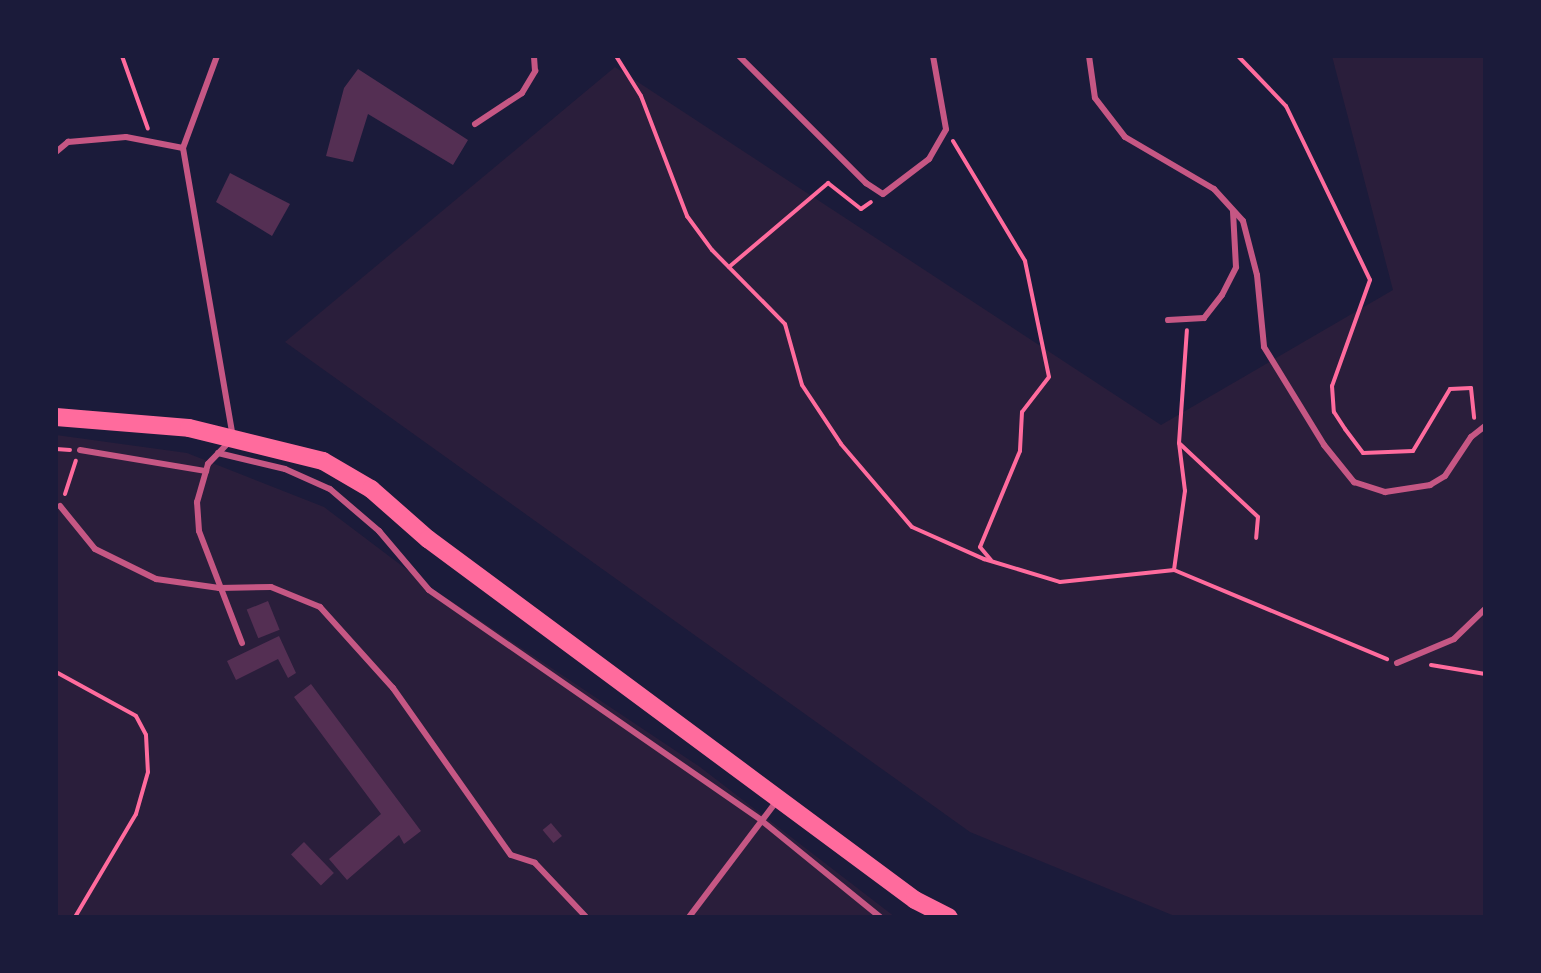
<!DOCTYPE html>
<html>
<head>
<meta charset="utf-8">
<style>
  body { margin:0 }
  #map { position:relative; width:1541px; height:973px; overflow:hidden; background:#1b1b3a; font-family:"Source Sans 3",sans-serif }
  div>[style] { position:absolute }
  .green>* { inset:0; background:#2a1e3b }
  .building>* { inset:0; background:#542f53; transform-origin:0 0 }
  .path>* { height:4px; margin:-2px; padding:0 2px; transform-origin:2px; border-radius:2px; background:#ff6b9d }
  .service>* { height:6px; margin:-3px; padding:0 3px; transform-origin:3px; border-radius:3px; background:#c65784 }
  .trunk>* { height:18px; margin:-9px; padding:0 9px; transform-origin:9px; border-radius:9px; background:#ff6b9d }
  span { translate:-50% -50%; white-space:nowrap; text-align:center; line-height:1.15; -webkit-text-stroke:6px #1b1b3a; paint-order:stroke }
  .frame { position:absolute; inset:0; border:58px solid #1b1b3a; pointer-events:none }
</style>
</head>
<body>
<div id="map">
  <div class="green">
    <i style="clip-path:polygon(1332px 56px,1485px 56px,1485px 917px,1177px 917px,970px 832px,285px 342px,615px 67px,1161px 425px,1393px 290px)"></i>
    <i style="clip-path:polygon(56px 435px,187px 453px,324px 507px,430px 587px,700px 767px,895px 917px,56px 917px)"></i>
  </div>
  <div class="building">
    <i style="clip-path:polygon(358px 69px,468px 140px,453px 165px,368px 114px,353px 162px,326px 156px,344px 88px)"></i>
    <i style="clip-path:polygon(230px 173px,290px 204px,272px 236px,216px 202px)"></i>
    <i style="left:268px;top:601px;width:31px;height:23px;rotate:68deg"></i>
    <i style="clip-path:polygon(279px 636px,296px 673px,288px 678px,278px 659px,236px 680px,227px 661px)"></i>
    <i style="clip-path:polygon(311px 684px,421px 831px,404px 844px,399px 835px,347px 880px,329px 859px,381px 814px,294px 697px)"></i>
    <i style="left:551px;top:823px;width:17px;height:11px;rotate:50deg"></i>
    <i style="left:304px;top:842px;width:43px;height:18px;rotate:46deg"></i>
  </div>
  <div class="path">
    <i style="left:122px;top:56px;width:77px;rotate:70.4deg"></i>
    <i style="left:616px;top:56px;width:47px;rotate:58deg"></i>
    <i style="left:641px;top:96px;width:129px;rotate:69deg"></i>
    <i style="left:687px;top:216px;width:42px;rotate:53.7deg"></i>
    <i style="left:712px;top:250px;width:104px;rotate:45.4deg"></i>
    <i style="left:785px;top:324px;width:63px;rotate:74.4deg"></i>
    <i style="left:802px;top:385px;width:71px;rotate:56.5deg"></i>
    <i style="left:841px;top:444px;width:109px;rotate:49.5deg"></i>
    <i style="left:912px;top:527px;width:79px;rotate:24deg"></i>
    <i style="left:984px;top:559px;width:79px;rotate:16.8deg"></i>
    <i style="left:1060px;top:582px;width:115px;rotate:-6deg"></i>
    <i style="left:1174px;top:570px;width:231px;rotate:22.7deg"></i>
    <i style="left:1238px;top:56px;width:69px;rotate:46.2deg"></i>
    <i style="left:1286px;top:106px;width:193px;rotate:64.2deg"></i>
    <i style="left:1370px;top:280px;width:113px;rotate:109.7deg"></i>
    <i style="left:1332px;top:386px;width:26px;rotate:86deg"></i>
    <i style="left:1334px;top:412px;width:20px;rotate:57deg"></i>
    <i style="left:1345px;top:429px;width:30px;rotate:53deg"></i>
    <i style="left:1363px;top:453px;width:50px;rotate:-2.3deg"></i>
    <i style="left:1413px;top:451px;width:72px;rotate:-59.2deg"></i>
    <i style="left:1450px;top:389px;width:21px;rotate:-3deg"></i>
    <i style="left:1471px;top:388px;width:30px;rotate:84deg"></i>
    <i style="left:953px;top:141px;width:140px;rotate:59deg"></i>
    <i style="left:1025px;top:261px;width:118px;rotate:78.3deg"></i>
    <i style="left:1049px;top:377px;width:44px;rotate:127.6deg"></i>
    <i style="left:1022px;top:412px;width:39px;rotate:93deg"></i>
    <i style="left:1020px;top:451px;width:104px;rotate:112.6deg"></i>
    <i style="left:980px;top:547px;width:17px;rotate:50deg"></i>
    <i style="left:729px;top:267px;width:130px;rotate:-40.3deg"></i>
    <i style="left:828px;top:183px;width:42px;rotate:38.2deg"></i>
    <i style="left:861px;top:209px;width:12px;rotate:-35deg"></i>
    <i style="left:1179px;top:443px;width:108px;rotate:43.1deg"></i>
    <i style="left:1258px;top:517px;width:21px;rotate:95deg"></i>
    <i style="left:56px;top:449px;width:14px;rotate:4deg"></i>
    <i style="left:65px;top:494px;width:35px;rotate:-72deg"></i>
    <i style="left:1174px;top:570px;width:80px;rotate:-82.1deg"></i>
    <i style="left:1185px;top:491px;width:48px;rotate:-97.1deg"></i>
    <i style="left:1179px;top:443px;width:113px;rotate:-86deg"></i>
    <i style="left:1431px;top:665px;width:55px;rotate:9.5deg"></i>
    <i style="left:56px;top:672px;width:91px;rotate:28.8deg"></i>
    <i style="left:136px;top:716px;width:21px;rotate:62deg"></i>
    <i style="left:146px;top:735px;width:37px;rotate:87deg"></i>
    <i style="left:148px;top:772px;width:44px;rotate:105.9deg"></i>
    <i style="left:136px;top:814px;width:120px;rotate:120.6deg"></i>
  </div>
  <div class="service">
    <i style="left:217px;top:56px;width:98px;rotate:110.3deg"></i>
    <i style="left:183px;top:148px;width:294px;rotate:80.2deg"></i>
    <i style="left:233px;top:438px;width:36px;rotate:134deg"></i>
    <i style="left:208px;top:464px;width:40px;rotate:106deg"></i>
    <i style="left:197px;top:502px;width:29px;rotate:86deg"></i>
    <i style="left:199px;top:531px;width:120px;rotate:69deg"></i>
    <i style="left:739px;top:56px;width:180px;rotate:45deg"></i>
    <i style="left:866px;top:183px;width:20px;rotate:33deg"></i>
    <i style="left:883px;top:194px;width:58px;rotate:-37.3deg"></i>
    <i style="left:929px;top:159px;width:34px;rotate:-60deg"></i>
    <i style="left:946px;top:129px;width:74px;rotate:-100.1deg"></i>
    <i style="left:1089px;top:56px;width:42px;rotate:81.9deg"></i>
    <i style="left:1095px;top:98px;width:49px;rotate:52.4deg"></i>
    <i style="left:1125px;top:137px;width:103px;rotate:30.3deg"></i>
    <i style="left:1214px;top:189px;width:43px;rotate:47.8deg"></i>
    <i style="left:1243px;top:221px;width:56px;rotate:75.5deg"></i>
    <i style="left:1257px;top:275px;width:72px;rotate:84.4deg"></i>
    <i style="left:1264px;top:347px;width:115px;rotate:58.5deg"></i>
    <i style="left:1324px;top:445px;width:48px;rotate:51deg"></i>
    <i style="left:1354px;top:482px;width:33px;rotate:18deg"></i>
    <i style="left:1385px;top:492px;width:46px;rotate:-8.8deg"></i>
    <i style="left:1430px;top:485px;width:17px;rotate:-31deg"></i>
    <i style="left:1445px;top:476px;width:47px;rotate:-56.3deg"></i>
    <i style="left:1471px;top:437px;width:18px;rotate:-38deg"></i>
    <i style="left:475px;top:124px;width:56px;rotate:-33.4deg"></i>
    <i style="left:522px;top:93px;width:26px;rotate:-59deg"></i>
    <i style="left:535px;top:71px;width:15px;rotate:-94deg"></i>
    <i style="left:56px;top:152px;width:16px;rotate:-40deg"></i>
    <i style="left:68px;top:142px;width:58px;rotate:-4.9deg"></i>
    <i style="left:126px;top:137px;width:58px;rotate:10.9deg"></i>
    <i style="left:1168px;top:320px;width:36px;rotate:-3deg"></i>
    <i style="left:1204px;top:318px;width:29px;rotate:-52deg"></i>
    <i style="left:1222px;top:295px;width:31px;rotate:-63deg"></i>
    <i style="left:1236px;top:267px;width:56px;rotate:-93.1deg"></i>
    <i style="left:80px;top:450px;width:128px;rotate:9.5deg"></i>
    <i style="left:218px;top:453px;width:69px;rotate:13.4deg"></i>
    <i style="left:285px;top:469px;width:49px;rotate:24deg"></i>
    <i style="left:330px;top:489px;width:65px;rotate:40.6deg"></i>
    <i style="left:379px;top:531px;width:77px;rotate:49.7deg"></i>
    <i style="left:429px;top:590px;width:405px;rotate:34.7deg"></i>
    <i style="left:762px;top:821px;width:152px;rotate:39.1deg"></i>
    <i style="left:60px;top:506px;width:55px;rotate:50.9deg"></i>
    <i style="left:95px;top:549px;width:68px;rotate:26.2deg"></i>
    <i style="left:156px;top:579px;width:64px;rotate:8.1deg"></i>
    <i style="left:219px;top:588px;width:52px;rotate:-1.1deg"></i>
    <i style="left:271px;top:587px;width:53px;rotate:22.2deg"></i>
    <i style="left:320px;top:607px;width:109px;rotate:48deg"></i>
    <i style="left:393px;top:688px;width:204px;rotate:54.8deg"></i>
    <i style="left:511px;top:855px;width:25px;rotate:18deg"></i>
    <i style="left:535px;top:863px;width:74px;rotate:46.6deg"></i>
    <i style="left:1397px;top:663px;width:62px;rotate:-22.8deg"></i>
    <i style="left:1454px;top:639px;width:43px;rotate:-44.1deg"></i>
    <i style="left:689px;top:917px;width:144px;rotate:-52.9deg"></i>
  </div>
  <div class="trunk">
    <i style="left:56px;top:417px;width:133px;rotate:4.7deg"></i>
    <i style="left:189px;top:428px;width:138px;rotate:13.8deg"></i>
    <i style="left:323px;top:461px;width:56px;rotate:30.3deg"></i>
    <i style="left:371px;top:489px;width:76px;rotate:41.3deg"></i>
    <i style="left:428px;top:539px;width:606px;rotate:36.55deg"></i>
    <i style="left:915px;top:900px;width:38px;rotate:27deg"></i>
  </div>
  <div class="frame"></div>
</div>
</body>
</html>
